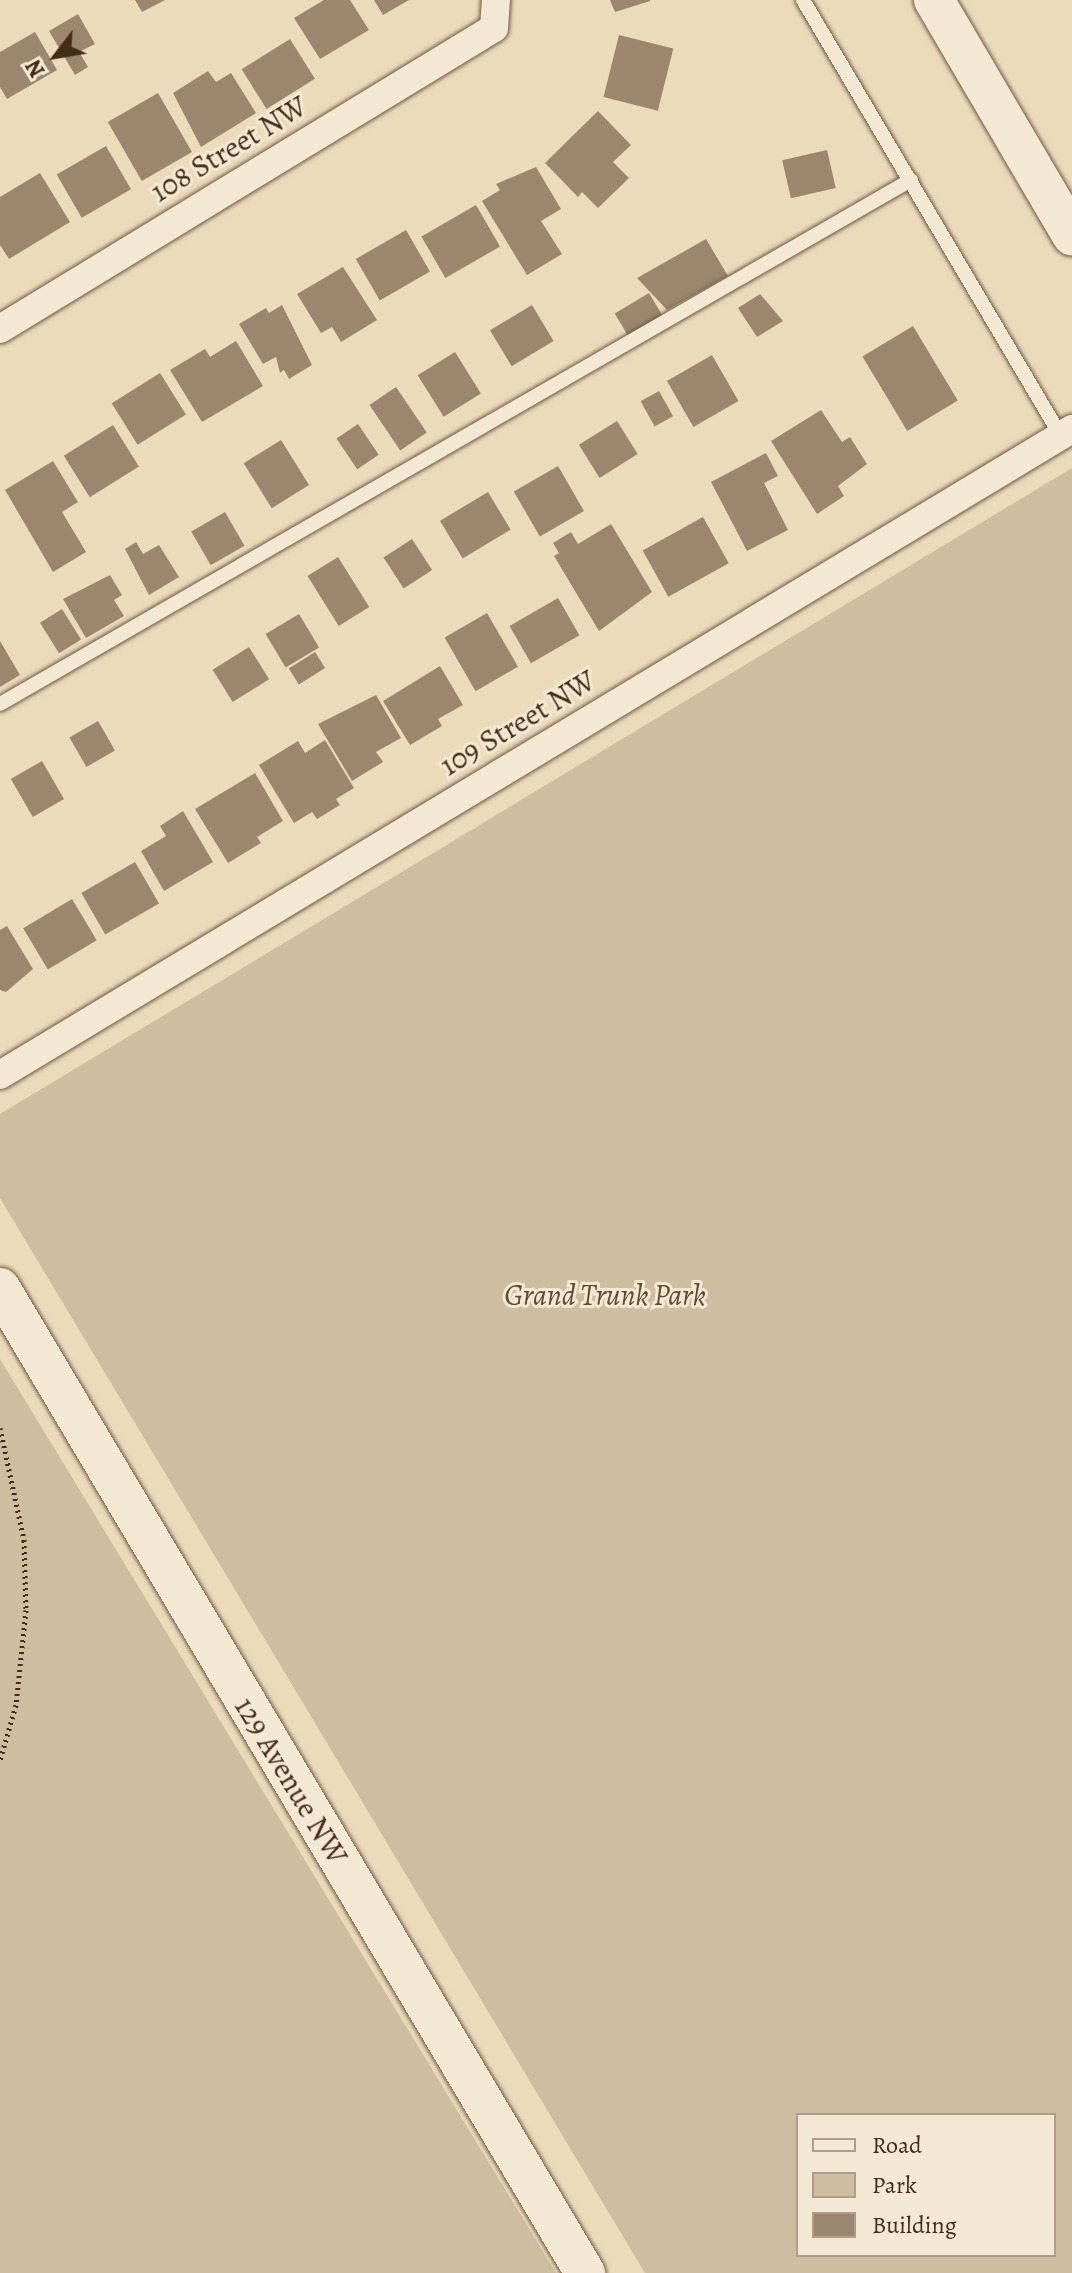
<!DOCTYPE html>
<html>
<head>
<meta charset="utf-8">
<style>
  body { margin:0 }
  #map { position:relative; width:1072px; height:2273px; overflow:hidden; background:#ecdbbb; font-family:Alegreya,serif }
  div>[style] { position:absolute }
  .green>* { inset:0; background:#cfbd9f }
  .building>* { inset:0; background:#9b876d; transform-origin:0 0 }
  .path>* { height:5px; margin-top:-2.5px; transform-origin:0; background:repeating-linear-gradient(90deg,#432c19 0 2px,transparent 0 6px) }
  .roads { filter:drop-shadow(0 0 2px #6d5842) drop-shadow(0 0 2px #6d5842) }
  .lane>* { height:14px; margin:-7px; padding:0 7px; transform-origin:7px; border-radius:7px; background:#f3e8d3 }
  .street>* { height:28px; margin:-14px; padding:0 14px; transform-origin:14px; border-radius:14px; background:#f3e8d3 }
  .secondary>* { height:40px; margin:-20px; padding:0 20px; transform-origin:20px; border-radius:20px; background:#f3e8d3 }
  span { translate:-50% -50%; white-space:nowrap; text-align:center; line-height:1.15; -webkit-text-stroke:6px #f3e8d3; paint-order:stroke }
  .street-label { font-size:30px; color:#432c19 }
  .park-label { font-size:30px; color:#5f4934; font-style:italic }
  .legend { position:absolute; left:796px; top:2113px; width:260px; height:144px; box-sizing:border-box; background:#f3e8d3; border:2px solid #ad9d89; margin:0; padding:10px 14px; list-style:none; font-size:24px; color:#432c19 }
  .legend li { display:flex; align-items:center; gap:16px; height:40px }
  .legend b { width:40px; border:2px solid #ad9d89 }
  .north { position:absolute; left:16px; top:16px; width:80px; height:80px; -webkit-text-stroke:6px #f3e8d3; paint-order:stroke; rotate:239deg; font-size:22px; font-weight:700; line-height:32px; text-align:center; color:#432c19 }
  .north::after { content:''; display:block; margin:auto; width:28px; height:36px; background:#432c19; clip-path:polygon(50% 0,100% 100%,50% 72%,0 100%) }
</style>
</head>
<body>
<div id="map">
  <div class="green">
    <i style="clip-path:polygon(evenodd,1072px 468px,1072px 2273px,645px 2273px,0 1198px,0 1114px,1072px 468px,798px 2115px,1054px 2115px,1054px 2255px,798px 2255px,798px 2115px)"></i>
    <i style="clip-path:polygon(0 1359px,556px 2273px,0 2273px)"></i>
  </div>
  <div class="building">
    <i style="clip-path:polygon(135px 0,165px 0,142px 12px)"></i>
    <i style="clip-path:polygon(324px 0,350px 0,369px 30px,320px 59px,294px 18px)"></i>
    <i style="clip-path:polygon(374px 0,409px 0,383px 15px)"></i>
    <i style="clip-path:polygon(610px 0,650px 0,650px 1px,615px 12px)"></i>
    <i style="clip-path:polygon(78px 14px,95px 44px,79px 52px,88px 67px,75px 75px,49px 31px)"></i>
    <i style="clip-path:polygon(35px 32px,57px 70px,7px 99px,0 87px,0 52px)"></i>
    <i style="left:619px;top:35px;width:56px;height:64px;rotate:14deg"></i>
    <i style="left:290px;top:39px;width:47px;height:57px;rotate:58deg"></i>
    <i style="clip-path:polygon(208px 71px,216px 82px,231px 73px,256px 113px,201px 147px,173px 93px)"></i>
    <i style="left:158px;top:93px;width:68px;height:58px;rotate:60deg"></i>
    <i style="clip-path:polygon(598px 111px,631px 145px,613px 162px,629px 178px,598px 208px,582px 192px,578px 197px,545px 163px)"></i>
    <i style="left:106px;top:146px;width:50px;height:57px;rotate:60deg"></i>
    <i style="left:827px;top:150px;width:39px;height:46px;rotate:77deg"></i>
    <i style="clip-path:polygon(536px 167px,561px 209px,541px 221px,562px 254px,527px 275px,482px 201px,500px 190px,496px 184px)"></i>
    <i style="clip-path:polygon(40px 173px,70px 222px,9px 259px,0 245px,0 197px)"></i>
    <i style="left:476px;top:205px;width:48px;height:63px;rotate:60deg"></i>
    <i style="left:406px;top:230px;width:48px;height:58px;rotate:60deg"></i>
    <i style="clip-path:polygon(706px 239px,728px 276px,667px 310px,637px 278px)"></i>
    <i style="clip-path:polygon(343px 267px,377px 320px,341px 342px,332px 327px,321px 333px,297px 294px)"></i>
    <i style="left:649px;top:293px;width:27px;height:40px;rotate:59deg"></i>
    <i style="clip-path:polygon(760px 294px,783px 321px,757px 337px,738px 308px)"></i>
    <i style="clip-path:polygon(282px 305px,312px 365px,289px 379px,284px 370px,280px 373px,276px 357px,263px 364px,239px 324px,266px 308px,269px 313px)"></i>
    <i style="left:532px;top:305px;width:42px;height:49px;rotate:59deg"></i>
    <i style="left:913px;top:326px;width:87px;height:59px;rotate:59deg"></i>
    <i style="clip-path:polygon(236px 341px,263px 386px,202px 422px,170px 370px,205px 349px,210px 357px)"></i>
    <i style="left:455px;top:352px;width:49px;height:44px;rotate:58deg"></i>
    <i style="left:712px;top:355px;width:53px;height:52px;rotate:60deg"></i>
    <i style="left:160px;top:373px;width:49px;height:57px;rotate:58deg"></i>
    <i style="left:396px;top:387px;width:55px;height:32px;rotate:56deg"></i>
    <i style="left:659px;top:391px;width:29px;height:21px;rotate:61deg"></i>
    <i style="clip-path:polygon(821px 410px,842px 442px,850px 437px,867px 464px,838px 486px,844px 496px,817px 514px,771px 441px)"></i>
    <i style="left:617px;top:421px;width:39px;height:45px;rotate:58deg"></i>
    <i style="left:358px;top:424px;width:37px;height:26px;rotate:56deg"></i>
    <i style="left:113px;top:425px;width:49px;height:58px;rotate:58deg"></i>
    <i style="left:281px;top:440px;width:53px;height:44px;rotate:58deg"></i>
    <i style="clip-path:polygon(766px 453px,778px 476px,764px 483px,788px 530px,747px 551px,711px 482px)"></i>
    <i style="clip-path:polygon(53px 461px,78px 502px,62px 512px,86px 552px,53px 572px,5px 490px)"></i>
    <i style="left:558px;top:466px;width:52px;height:51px;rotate:60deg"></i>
    <i style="left:488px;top:492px;width:44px;height:56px;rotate:59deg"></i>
    <i style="left:225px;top:512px;width:39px;height:39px;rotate:60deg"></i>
    <i style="left:703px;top:517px;width:53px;height:69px;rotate:61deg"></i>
    <i style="clip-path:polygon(611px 524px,652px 592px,599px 631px,554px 556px,559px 553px,553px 543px,571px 532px,578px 544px)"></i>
    <i style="left:412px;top:539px;width:37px;height:34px;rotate:57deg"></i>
    <i style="clip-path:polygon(136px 542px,143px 554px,159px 545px,179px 577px,149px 595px,125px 549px)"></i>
    <i style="left:338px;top:557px;width:59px;height:36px;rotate:58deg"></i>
    <i style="clip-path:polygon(110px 575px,122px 595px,114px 600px,124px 616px,86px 638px,63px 599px)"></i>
    <i style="left:558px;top:598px;width:43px;height:56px;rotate:60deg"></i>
    <i style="left:62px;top:609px;width:36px;height:26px;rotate:58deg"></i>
    <i style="left:487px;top:613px;width:62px;height:49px;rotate:60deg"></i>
    <i style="left:299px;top:614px;width:39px;height:39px;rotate:59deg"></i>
    <i style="clip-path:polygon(0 641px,20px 675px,0 687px)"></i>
    <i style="left:249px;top:647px;width:38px;height:43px;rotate:58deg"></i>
    <i style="left:315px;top:652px;width:19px;height:31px;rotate:58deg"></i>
    <i style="clip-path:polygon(440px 666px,463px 705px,438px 719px,442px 726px,410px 745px,383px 701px)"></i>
    <i style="clip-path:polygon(376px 695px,401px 738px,376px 752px,383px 762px,352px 781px,318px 724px)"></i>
    <i style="left:98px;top:721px;width:34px;height:33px;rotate:60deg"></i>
    <i style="clip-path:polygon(325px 740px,354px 788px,336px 799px,340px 805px,317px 819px,312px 812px,294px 823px,259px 765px,298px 741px,305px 753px)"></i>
    <i style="left:42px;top:761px;width:44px;height:36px;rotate:60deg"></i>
    <i style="clip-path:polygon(255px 773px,283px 821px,257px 837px,261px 843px,228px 863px,195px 809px)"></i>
    <i style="clip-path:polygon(183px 811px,213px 862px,164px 891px,141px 851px,166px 836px,160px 826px)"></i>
    <i style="left:135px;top:862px;width:48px;height:62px;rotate:60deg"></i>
    <i style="left:72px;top:899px;width:48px;height:57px;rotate:59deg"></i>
    <i style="clip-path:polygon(7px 926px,33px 969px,6px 992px,0 990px,0 930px)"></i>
  </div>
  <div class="path">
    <i style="left:0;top:1428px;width:115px;rotate:77.9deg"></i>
    <i style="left:24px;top:1540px;width:70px;rotate:88.4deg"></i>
    <i style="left:26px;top:1610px;width:96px;rotate:96deg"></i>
    <i style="left:16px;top:1705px;width:57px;rotate:106.2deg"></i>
  </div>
  <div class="roads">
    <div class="lane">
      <i style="left:803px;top:0;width:507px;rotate:59.39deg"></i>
      <i style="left:0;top:704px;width:1051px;rotate:-29.91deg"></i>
    </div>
    <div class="street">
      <i style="left:0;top:329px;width:578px;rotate:-31.35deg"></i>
      <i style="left:494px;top:28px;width:28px;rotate:-86deg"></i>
      <i style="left:0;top:1075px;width:1252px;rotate:-31.07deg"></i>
    </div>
    <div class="secondary">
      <i style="left:934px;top:0;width:273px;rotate:59.6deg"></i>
      <i style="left:0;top:1288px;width:1146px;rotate:59.29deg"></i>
    </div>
  </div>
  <div class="street-label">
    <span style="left:229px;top:149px;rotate:-31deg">108 Street NW</span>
    <span style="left:518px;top:723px;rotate:-31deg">109 Street NW</span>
    <span style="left:291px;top:1781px;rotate:59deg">129 Avenue NW</span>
  </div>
  <div class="park-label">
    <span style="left:605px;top:1295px">Grand Trunk Park</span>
  </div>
  <ul class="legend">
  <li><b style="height:10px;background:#f3e8d3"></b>Road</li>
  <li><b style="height:22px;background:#cfbd9f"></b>Park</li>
  <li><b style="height:22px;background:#9b876d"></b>Building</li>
  </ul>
  <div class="north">N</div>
</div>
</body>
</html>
